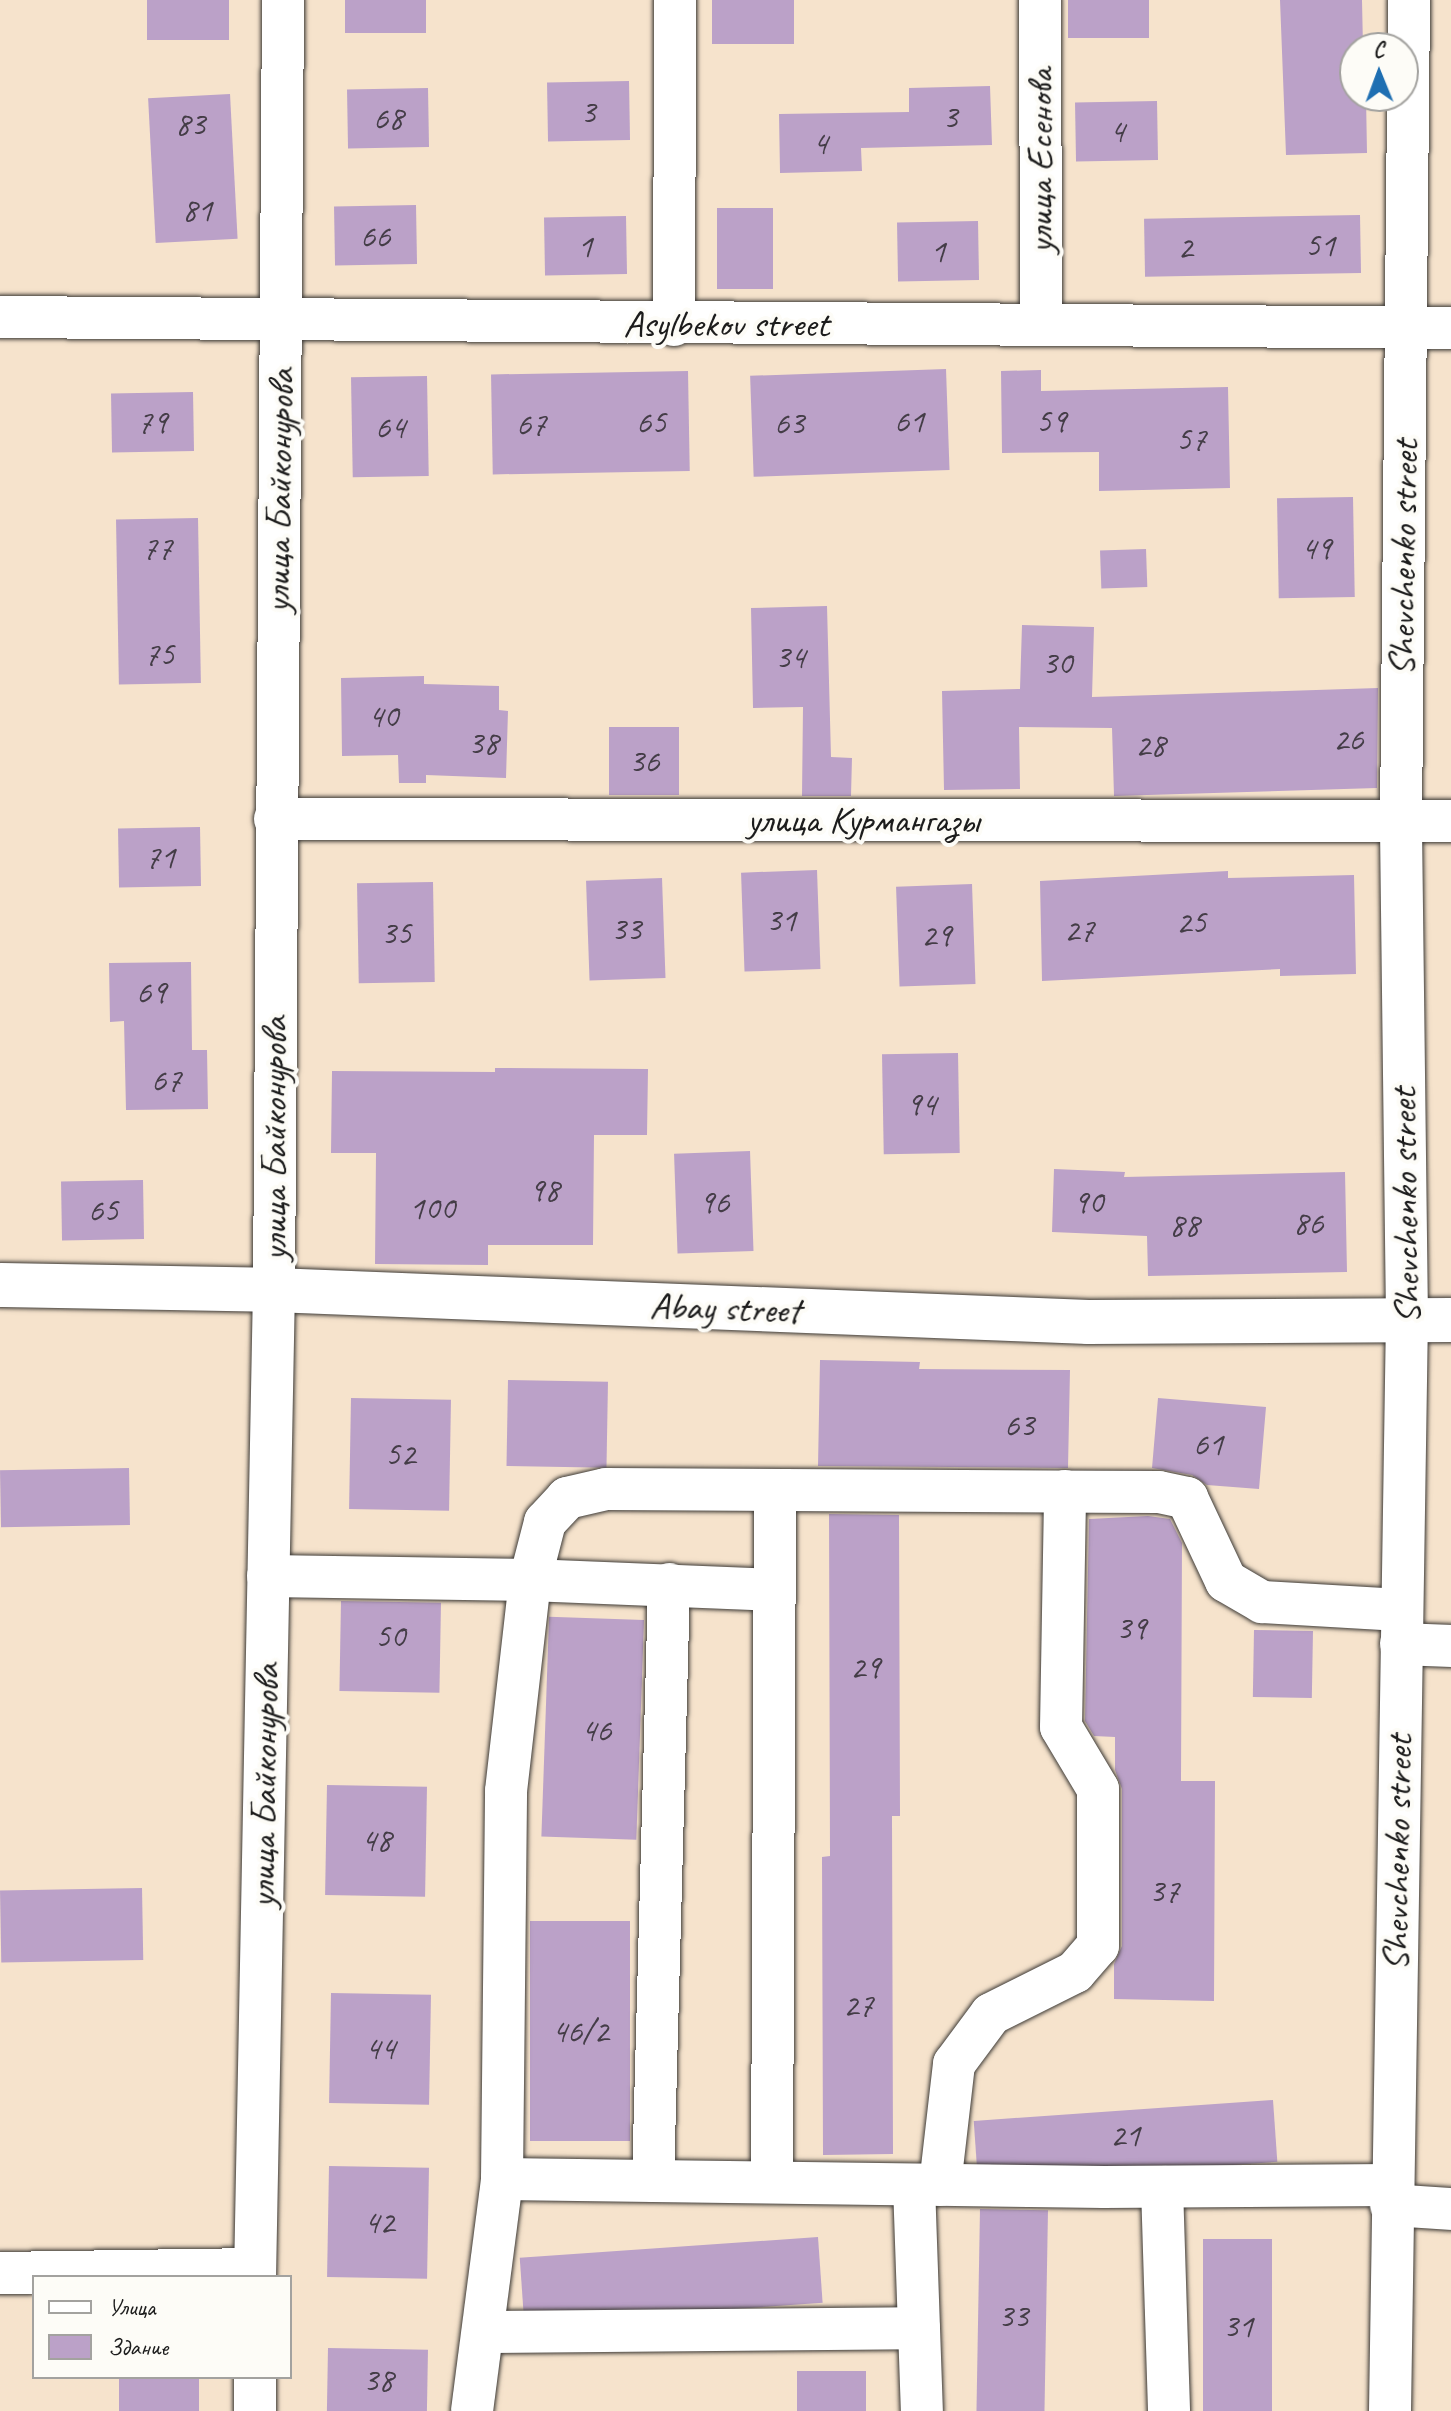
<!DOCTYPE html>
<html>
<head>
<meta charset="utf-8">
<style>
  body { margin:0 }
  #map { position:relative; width:1451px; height:2411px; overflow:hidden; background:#f6e3cc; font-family:Caveat,sans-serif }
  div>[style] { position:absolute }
  .building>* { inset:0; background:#bba1c8; transform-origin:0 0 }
  .roads { filter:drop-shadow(0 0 2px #3d3a36) drop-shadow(0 0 2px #3d3a36) }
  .minor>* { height:42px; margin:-21px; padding:0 21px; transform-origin:21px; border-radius:21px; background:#fff }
  .major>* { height:44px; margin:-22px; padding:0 22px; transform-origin:22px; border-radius:22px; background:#fff }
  span { translate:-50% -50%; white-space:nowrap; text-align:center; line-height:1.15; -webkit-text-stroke:8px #fdfcf7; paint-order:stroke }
  .number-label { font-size:34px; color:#443d47 }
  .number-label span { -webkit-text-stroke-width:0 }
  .street-label { font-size:38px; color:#1c1c1c }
  .legend { position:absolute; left:32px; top:2275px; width:260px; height:104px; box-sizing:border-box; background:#fdfcf7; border:2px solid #a3a29f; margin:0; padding:10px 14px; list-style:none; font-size:24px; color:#1c1c1c }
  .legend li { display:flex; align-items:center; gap:16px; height:40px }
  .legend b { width:40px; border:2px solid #a3a29f }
  .north { position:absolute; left:1339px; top:32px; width:80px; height:80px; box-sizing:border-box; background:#fdfcf7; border:2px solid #a3a29f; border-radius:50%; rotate:359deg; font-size:22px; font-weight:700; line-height:32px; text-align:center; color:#1c1c1c }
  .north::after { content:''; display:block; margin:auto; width:28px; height:36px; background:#1f6fb2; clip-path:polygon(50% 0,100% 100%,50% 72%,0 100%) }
</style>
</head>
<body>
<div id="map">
  <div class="building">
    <i style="left:147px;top:0;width:82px;height:40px"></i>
    <i style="left:345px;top:0;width:81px;height:33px"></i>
    <i style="left:712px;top:0;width:82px;height:44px"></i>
    <i style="left:1068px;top:0;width:81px;height:38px"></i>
    <i style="clip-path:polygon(1280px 0,1362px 0,1363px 48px,1355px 48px,1355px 96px,1366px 96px,1367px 153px,1286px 155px)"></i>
    <i style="left:629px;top:81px;width:59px;height:82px;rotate:89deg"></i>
    <i style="clip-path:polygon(990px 86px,992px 145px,861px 148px,862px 171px,780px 173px,779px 114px,909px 112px,909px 88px)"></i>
    <i style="left:428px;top:88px;width:59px;height:81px;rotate:89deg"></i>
    <i style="left:230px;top:94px;width:145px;height:82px;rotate:87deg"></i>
    <i style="left:1157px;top:101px;width:59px;height:82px;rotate:89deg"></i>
    <i style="left:416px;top:205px;width:59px;height:82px;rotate:89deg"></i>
    <i style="left:717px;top:208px;width:56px;height:81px"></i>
    <i style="left:1360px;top:215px;width:58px;height:216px;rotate:89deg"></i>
    <i style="left:626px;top:216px;width:58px;height:82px;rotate:89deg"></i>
    <i style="left:978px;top:221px;width:59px;height:81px;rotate:89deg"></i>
    <i style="left:946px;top:369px;width:101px;height:196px;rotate:88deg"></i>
    <i style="clip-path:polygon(1041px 370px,1041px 391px,1228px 387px,1230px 488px,1099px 491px,1099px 452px,1002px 453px,1001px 371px)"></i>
    <i style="left:688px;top:371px;width:100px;height:197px;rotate:89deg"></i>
    <i style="left:427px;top:376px;width:100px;height:76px;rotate:89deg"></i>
    <i style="left:193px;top:392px;width:59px;height:82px;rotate:89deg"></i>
    <i style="left:1353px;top:497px;width:100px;height:76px;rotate:89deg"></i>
    <i style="left:198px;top:518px;width:165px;height:82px;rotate:89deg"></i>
    <i style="left:1146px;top:549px;width:38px;height:46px;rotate:88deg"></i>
    <i style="clip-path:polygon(827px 606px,831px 757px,852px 758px,851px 796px,802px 796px,803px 707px,753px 708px,751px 608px)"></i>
    <i style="clip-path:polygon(1022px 625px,1094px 627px,1092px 697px,1378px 688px,1377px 788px,1114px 796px,1112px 728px,1019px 727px,1020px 789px,944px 790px,942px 691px,1020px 689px)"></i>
    <i style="clip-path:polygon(424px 676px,424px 684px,499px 686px,499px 710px,508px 711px,506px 778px,426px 775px,426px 783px,399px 783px,398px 755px,342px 756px,341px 678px)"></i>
    <i style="left:609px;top:727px;width:70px;height:68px"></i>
    <i style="left:200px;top:827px;width:59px;height:82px;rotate:89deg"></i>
    <i style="left:817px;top:870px;width:99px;height:76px;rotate:88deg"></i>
    <i style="clip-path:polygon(1228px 871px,1228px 878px,1354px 875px,1356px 974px,1280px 976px,1280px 969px,1042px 981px,1040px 881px)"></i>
    <i style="left:662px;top:878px;width:100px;height:76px;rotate:88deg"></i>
    <i style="left:433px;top:882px;width:100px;height:76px;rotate:89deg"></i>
    <i style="left:972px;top:884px;width:100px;height:76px;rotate:88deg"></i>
    <i style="clip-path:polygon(191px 962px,192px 1050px,207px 1050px,208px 1109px,126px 1110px,124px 1021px,110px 1022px,109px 963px)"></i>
    <i style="left:958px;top:1053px;width:100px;height:76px;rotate:89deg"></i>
    <i style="clip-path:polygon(495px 1068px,648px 1069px,647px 1135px,594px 1135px,593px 1245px,488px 1245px,488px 1265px,375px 1264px,376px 1153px,331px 1153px,332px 1071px,495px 1072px)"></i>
    <i style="left:750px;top:1151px;width:100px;height:76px;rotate:88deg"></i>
    <i style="clip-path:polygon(1054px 1169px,1125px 1172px,1124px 1177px,1345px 1172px,1347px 1272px,1148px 1276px,1147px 1236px,1052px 1232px)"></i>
    <i style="left:143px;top:1180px;width:59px;height:82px;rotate:89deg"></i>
    <i style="clip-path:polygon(820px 1360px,920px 1362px,919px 1369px,1070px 1370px,1068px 1468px,818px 1466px)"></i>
    <i style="left:508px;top:1380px;width:100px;height:86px;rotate:1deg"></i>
    <i style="left:351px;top:1398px;width:100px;height:111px;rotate:1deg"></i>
    <i style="clip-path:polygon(1158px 1398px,1266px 1407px,1259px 1489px,1207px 1485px,1192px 1475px,1152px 1468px)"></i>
    <i style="left:129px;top:1468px;width:57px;height:129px;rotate:89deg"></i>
    <i style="clip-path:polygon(829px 1514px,899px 1515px,900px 1816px,892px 1816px,893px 2154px,823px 2155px,822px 1857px,830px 1856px)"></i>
    <i style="clip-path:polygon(1148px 1516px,1170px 1519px,1182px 1543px,1181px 1781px,1215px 1781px,1214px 2001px,1114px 1999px,1114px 1964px,1122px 1946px,1122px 1789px,1115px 1770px,1115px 1737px,1094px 1736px,1085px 1721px,1089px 1519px)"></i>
    <i style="left:341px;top:1601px;width:100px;height:90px;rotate:1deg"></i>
    <i style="left:644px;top:1620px;width:220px;height:95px;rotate:92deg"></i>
    <i style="left:1254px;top:1630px;width:59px;height:67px;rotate:1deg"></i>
    <i style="left:327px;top:1785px;width:100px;height:110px;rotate:1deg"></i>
    <i style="left:142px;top:1888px;width:72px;height:142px;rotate:89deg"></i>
    <i style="left:630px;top:1921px;width:220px;height:100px;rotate:90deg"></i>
    <i style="left:331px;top:1993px;width:100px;height:110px;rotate:1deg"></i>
    <i style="left:1273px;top:2100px;width:62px;height:300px;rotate:86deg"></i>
    <i style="left:329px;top:2166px;width:100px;height:111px;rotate:1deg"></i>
    <i style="left:980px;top:2209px;width:68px;height:202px;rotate:1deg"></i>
    <i style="left:818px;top:2237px;width:66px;height:299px;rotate:86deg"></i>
    <i style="left:1272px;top:2239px;width:172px;height:69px;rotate:90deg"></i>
    <i style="left:328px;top:2348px;width:100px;height:63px;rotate:1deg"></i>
    <i style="left:866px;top:2371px;width:40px;height:69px;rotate:90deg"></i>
    <i style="left:119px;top:2377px;width:80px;height:34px"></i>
  </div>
  <div class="roads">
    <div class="minor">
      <i style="left:1040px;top:0;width:322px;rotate:89.8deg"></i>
      <i style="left:0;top:317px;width:1451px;rotate:0.43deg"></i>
      <i style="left:674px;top:325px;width:325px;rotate:-89.8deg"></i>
      <i style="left:275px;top:819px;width:1176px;rotate:0.1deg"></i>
      <i style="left:268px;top:1576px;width:262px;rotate:0.9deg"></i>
      <i style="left:530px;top:1580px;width:244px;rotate:2.3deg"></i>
      <i style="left:1401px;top:1644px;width:50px;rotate:2.3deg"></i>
      <i style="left:502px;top:2179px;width:602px;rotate:0.76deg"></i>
      <i style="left:1104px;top:2187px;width:287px;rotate:-0.4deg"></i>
      <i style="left:653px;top:2181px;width:597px;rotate:-88.46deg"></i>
      <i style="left:772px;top:2182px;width:692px;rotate:-89.75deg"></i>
      <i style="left:914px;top:2185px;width:226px;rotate:88deg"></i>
      <i style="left:940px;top:2185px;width:122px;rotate:-83.4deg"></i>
      <i style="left:954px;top:2064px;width:62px;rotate:-53.5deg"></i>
      <i style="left:991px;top:2014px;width:94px;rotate:-26.6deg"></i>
      <i style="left:1075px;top:1972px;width:35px;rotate:-49deg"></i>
      <i style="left:1098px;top:1946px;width:157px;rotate:-90deg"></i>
      <i style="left:1098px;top:1789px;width:72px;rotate:-120.8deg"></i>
      <i style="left:1061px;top:1727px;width:236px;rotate:-89deg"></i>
      <i style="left:1162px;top:2187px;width:224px;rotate:88.2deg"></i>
      <i style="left:1391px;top:2205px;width:60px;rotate:3.8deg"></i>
      <i style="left:0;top:2273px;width:255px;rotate:-0.9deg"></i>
      <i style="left:255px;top:2277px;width:987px;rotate:-88.9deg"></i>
      <i style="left:274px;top:1290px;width:1290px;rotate:-89.6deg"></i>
      <i style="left:485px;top:2332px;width:434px;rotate:-0.5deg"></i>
      <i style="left:255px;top:2411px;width:34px;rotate:-90deg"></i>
      <i style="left:472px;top:2411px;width:234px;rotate:-82.6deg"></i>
      <i style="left:502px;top:2179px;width:388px;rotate:-89.4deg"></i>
      <i style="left:506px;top:1791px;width:212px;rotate:-83.5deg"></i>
      <i style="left:530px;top:1580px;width:60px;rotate:-75.5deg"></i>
      <i style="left:545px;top:1522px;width:33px;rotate:-47deg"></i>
      <i style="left:567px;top:1498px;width:40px;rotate:-13deg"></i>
      <i style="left:606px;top:1489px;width:553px;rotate:0.31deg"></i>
      <i style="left:1159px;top:1492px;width:29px;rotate:12deg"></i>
      <i style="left:1187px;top:1498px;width:92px;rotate:64.8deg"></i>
      <i style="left:1226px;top:1581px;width:42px;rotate:30.3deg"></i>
      <i style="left:1262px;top:1602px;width:139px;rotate:3.3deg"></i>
      <i style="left:1390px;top:2411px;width:1092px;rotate:-89.11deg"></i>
      <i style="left:1407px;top:1319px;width:499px;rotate:-90.7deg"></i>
      <i style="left:1401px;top:820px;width:820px;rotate:-89.44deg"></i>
    </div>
    <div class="major">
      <i style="left:0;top:1285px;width:274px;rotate:1deg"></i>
      <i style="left:274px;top:1290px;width:815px;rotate:2.25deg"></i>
      <i style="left:1088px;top:1322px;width:363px;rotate:-0.3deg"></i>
    </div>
  </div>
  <div class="number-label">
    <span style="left:588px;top:112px">3</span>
    <span style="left:950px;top:117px">3</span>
    <span style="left:388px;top:118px">68</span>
    <span style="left:190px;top:124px">83</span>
    <span style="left:1117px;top:131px">4</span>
    <span style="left:820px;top:143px">4</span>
    <span style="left:197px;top:210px">81</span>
    <span style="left:375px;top:236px">66</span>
    <span style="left:1320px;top:245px">51</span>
    <span style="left:585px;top:246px">1</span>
    <span style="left:1185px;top:247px">2</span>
    <span style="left:938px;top:251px">1</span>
    <span style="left:909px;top:421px">61</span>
    <span style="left:1051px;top:421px">59</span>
    <span style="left:152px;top:422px">79</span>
    <span style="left:651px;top:422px">65</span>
    <span style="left:789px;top:423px">63</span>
    <span style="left:531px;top:424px">67</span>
    <span style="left:390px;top:427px">64</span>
    <span style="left:1191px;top:439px">57</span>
    <span style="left:157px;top:548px">77</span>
    <span style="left:1316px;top:548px">49</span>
    <span style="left:159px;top:654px">75</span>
    <span style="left:790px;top:657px">34</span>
    <span style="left:1057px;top:663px">30</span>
    <span style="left:383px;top:716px">40</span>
    <span style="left:1348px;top:739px">26</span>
    <span style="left:483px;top:743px">38</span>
    <span style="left:1150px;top:745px">28</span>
    <span style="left:644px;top:761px">36</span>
    <span style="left:160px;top:857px">71</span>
    <span style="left:781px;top:920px">31</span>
    <span style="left:1191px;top:922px">25</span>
    <span style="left:626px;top:929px">33</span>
    <span style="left:1079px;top:930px">27</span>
    <span style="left:396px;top:933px">35</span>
    <span style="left:936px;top:935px">29</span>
    <span style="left:151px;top:992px">69</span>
    <span style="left:166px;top:1080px">67</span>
    <span style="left:921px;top:1104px">94</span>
    <span style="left:544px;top:1190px">98</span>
    <span style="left:714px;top:1202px">96</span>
    <span style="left:1088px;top:1202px">90</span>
    <span style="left:432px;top:1208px">100</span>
    <span style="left:103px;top:1210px">65</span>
    <span style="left:1308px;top:1223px">86</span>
    <span style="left:1184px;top:1225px">88</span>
    <span style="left:1019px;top:1425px">63</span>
    <span style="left:1208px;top:1444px">61</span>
    <span style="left:400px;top:1454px">52</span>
    <span style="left:1131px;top:1628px">39</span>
    <span style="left:390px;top:1636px">50</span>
    <span style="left:865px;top:1667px">29</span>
    <span style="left:596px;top:1730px">46</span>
    <span style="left:376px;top:1840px">48</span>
    <span style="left:1164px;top:1891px">37</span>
    <span style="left:858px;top:2005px">27</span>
    <span style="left:580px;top:2031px">46/2</span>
    <span style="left:380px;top:2048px">44</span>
    <span style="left:1125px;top:2135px">21</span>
    <span style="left:379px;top:2222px">42</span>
    <span style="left:1013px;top:2316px">33</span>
    <span style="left:1238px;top:2326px">31</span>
    <span style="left:378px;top:2380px">38</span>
  </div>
  <div class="street-label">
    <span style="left:1040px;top:161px;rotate:-90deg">улица Есенова</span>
    <span style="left:726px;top:324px">Asylbekov street</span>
    <span style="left:279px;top:491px;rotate:-89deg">улица Байконурова</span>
    <span style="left:1403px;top:558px;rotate:-89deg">Shevchenko street</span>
    <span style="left:863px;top:820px">улица Курмангазы</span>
    <span style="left:274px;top:1139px;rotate:-90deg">улица Байконурова</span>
    <span style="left:1405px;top:1206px;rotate:-91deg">Shevchenko street</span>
    <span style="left:725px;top:1308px;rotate:2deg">Abay street</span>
    <span style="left:264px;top:1786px;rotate:-89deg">улица Байконурова</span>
    <span style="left:1397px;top:1853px;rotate:-89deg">Shevchenko street</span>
  </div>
  <ul class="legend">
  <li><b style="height:10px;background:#fff"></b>Улица</li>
  <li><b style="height:22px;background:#bba1c8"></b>Здание</li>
  </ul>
  <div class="north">С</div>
</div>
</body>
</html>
